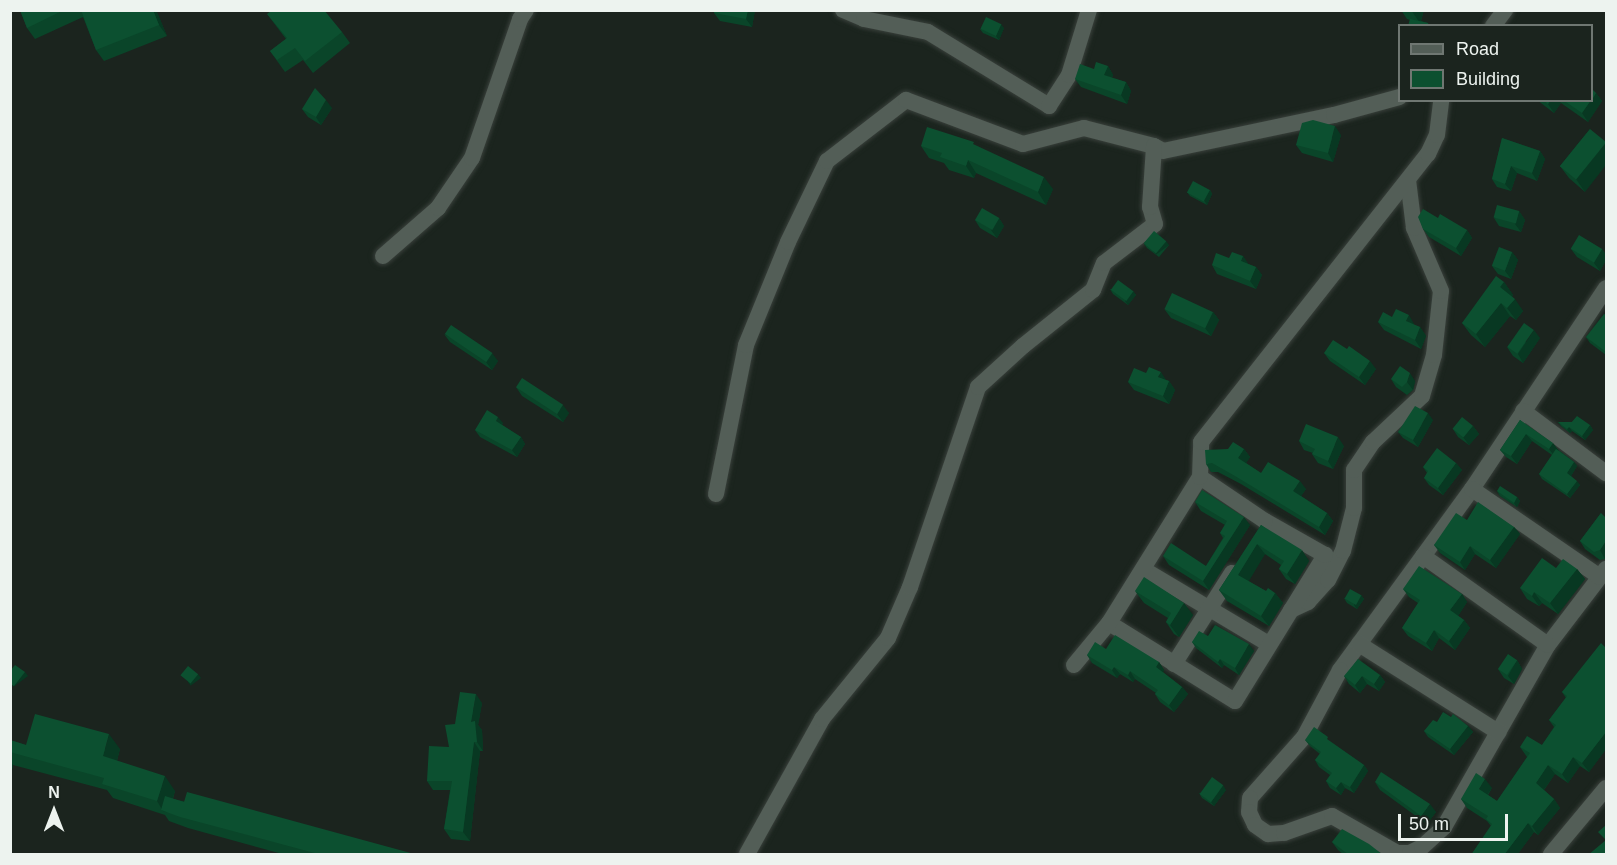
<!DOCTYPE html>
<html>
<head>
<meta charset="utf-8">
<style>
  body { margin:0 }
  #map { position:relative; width:1617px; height:865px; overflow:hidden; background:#1b241e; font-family:Helvetica,sans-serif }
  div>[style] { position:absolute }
  .roads { filter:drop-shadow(0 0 2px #39403b) drop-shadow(0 0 2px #39403b) }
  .minor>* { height:16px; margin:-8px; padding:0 8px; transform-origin:8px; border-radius:8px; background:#535e57 }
  .wall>* { inset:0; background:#0a4529 }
  .shaded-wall>* { inset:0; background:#083822; transform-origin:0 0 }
  .building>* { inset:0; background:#0c5030; transform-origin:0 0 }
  span { translate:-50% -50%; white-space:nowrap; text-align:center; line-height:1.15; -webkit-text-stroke:4.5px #1b241e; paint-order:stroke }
  .frame { position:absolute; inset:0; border:12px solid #edf3ef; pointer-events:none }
  .legend { position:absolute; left:1398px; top:24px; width:195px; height:78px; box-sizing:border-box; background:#1b241e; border:2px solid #6f7772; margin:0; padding:8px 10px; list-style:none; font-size:18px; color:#edf3ef }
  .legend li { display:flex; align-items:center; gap:12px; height:30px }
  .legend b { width:30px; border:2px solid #6f7772 }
  .north { position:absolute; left:24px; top:781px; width:60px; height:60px; -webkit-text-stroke:4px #1b241e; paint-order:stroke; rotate:0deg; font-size:16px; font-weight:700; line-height:24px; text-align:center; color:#edf3ef }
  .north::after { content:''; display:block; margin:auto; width:21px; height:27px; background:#edf3ef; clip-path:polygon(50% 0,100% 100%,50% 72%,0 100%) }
  .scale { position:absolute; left:1398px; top:814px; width:110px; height:27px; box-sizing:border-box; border:3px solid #edf3ef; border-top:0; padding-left:8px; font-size:18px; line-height:21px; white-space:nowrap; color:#edf3ef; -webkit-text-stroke:4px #1b241e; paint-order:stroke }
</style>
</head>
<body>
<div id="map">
  <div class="roads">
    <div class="minor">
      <i style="left:843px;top:10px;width:23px;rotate:23deg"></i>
      <i style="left:864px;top:19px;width:65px;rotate:11.5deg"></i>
      <i style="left:928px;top:32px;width:142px;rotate:31.4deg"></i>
      <i style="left:1049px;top:106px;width:37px;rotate:-57deg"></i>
      <i style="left:1069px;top:75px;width:68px;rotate:-72.9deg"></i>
      <i style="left:1493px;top:26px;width:20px;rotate:-53deg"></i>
      <i style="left:383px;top:256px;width:73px;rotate:-41.1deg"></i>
      <i style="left:438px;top:208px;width:60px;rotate:-55.8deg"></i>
      <i style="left:472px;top:158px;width:147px;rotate:-70.9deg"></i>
      <i style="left:520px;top:19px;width:11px;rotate:-56deg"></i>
      <i style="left:1606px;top:288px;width:242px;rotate:123.7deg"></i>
      <i style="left:1472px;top:489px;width:224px;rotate:126.1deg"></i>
      <i style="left:1340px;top:670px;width:76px;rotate:118.2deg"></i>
      <i style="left:1304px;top:737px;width:81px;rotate:131.5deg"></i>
      <i style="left:1250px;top:798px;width:14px;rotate:94deg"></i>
      <i style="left:1249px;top:812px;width:14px;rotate:65deg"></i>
      <i style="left:1255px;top:825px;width:16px;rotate:35deg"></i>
      <i style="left:1268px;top:834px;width:16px;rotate:-4deg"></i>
      <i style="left:1284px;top:833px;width:51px;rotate:-19.5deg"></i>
      <i style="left:1332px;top:816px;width:75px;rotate:29.6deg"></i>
      <i style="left:1397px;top:853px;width:13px"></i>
      <i style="left:1410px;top:853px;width:13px;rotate:-27deg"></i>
      <i style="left:1422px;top:847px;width:30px;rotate:-42deg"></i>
      <i style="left:1444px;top:827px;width:210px;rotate:-60.3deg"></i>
      <i style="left:1548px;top:645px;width:96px;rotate:-52.7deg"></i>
      <i style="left:1523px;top:411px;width:104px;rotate:36.8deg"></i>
      <i style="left:1472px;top:489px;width:155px;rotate:34.5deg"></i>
      <i style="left:716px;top:494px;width:152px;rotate:-78.6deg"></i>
      <i style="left:746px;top:345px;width:111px;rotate:-67.8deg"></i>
      <i style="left:788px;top:242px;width:90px;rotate:-64.3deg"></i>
      <i style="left:827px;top:161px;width:100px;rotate:-37.7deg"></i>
      <i style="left:906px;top:100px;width:125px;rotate:20.6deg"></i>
      <i style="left:1023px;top:144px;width:63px;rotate:-14.7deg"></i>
      <i style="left:1084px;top:128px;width:72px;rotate:14.4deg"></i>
      <i style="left:1154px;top:146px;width:10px;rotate:29deg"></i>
      <i style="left:1163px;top:151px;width:175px;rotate:-11.9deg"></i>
      <i style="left:1334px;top:115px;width:68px;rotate:-15.3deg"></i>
      <i style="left:1423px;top:556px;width:153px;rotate:35.5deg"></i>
      <i style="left:1143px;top:569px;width:147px;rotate:30.8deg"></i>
      <i style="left:1291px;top:610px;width:19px;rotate:-25deg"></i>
      <i style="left:1308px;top:602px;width:30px;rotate:-48deg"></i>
      <i style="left:1328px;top:580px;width:33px;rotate:-63deg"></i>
      <i style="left:1343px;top:551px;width:44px;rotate:-75.7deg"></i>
      <i style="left:1354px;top:508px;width:38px;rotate:-90deg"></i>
      <i style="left:1354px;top:470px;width:34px;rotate:-56deg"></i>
      <i style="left:1373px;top:442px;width:67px;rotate:-43.2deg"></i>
      <i style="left:1422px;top:396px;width:43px;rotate:-73.7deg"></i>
      <i style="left:1434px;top:355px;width:64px;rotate:-83.8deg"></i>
      <i style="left:1441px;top:291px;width:69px;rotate:-113.2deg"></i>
      <i style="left:1414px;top:228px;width:48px;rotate:-97.1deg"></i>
      <i style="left:1109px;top:623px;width:148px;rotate:31.8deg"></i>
      <i style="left:1235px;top:701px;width:172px;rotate:-58.3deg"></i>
      <i style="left:1325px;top:555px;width:69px;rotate:-150.5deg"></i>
      <i style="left:1265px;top:521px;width:78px;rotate:-145.9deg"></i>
      <i style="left:1359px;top:644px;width:165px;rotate:32.3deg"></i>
      <i style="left:1174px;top:664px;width:108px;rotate:-57.5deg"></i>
      <i style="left:1074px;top:665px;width:55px;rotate:-50.2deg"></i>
      <i style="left:1109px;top:623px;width:172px;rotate:-58.1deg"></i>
      <i style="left:1200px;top:477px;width:35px;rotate:-88deg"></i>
      <i style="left:1201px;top:442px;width:367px;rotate:-51.8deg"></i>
      <i style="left:1428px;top:154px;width:21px;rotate:-65deg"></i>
      <i style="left:1437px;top:135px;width:35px;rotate:-83deg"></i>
      <i style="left:747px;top:854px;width:154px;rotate:-60.9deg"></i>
      <i style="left:822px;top:719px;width:104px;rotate:-50.8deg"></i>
      <i style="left:888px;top:638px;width:56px;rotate:-66.7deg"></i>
      <i style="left:910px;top:587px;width:211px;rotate:-71.2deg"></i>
      <i style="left:978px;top:387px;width:61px;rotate:-42.3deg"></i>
      <i style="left:1023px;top:346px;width:90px;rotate:-38.7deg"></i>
      <i style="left:1093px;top:290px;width:29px;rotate:-68deg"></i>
      <i style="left:1104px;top:263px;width:64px;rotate:-37.4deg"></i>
      <i style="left:1155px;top:224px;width:18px;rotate:-106deg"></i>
      <i style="left:1150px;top:207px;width:61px;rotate:-86.2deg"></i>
      <i style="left:1551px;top:854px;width:86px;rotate:-50.2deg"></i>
    </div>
  </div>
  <div class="wall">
    <i style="clip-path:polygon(20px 10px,156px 10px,167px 36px,104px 61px,96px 50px,83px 17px,35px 39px,27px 28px)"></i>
    <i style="clip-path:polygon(715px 10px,755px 10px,752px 27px,720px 21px,714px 13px)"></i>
    <i style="clip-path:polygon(1401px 10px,1424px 10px,1421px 21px,1428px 23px,1430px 26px,1408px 26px,1410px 20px,1407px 19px)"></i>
    <i style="clip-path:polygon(267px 14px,342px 32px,350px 43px,313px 73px,303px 60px,285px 72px,270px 51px,286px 39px)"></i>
    <i style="clip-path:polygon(1004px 28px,999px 40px,983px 33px,980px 29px)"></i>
    <i style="clip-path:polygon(1108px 66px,1113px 75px,1112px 78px,1126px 82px,1131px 91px,1127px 104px,1081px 87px,1075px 79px,1094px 69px)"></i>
    <i style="clip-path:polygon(1596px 93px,1602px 101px,1588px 122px,1561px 103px,1554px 113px,1537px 100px,1592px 100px)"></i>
    <i style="clip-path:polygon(332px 108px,321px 125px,308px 117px,302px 109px)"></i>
    <i style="clip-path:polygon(1590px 129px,1585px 192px,1569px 178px,1560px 166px)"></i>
    <i style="clip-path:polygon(1341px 135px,1333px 162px,1302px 153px,1296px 145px)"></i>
    <i style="clip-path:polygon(1502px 138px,1540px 151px,1545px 159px,1537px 181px,1517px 173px,1511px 191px,1497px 187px,1492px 179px)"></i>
    <i style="clip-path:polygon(921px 146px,977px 146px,1053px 189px,1046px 205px,976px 173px,974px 178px,949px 170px,944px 163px,929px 158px)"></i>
    <i style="clip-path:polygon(1210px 190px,1212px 194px,1207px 205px,1190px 196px,1187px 192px)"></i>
    <i style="clip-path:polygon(1519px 211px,1525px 220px,1521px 232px,1499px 226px,1494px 218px)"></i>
    <i style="clip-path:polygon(999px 218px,1004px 226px,997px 238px,980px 228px,975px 220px)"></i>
    <i style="clip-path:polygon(1438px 218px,1467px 230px,1472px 238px,1461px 256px,1429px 237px,1423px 229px)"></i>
    <i style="clip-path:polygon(1144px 244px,1169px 245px,1159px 257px,1147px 248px)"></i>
    <i style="clip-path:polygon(1571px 249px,1602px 249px,1606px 255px,1606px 260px,1600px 271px,1577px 257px)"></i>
    <i style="clip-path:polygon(1512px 252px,1518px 260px,1511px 279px,1498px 274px,1492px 266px)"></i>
    <i style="clip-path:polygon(1243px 256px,1248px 264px,1256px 267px,1262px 275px,1256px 289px,1217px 274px,1212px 265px,1229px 258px)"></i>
    <i style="clip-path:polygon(1504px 282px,1513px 295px,1512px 296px,1523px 311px,1516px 320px,1510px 316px,1485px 347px,1471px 335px,1462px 323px)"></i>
    <i style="clip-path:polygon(1110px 289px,1133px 291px,1136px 295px,1128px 305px,1113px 294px)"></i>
    <i style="clip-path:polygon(1165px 310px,1213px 312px,1219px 320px,1211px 336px,1171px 318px)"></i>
    <i style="clip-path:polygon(1606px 315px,1606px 355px,1590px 343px,1586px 337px)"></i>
    <i style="clip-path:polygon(1392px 317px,1414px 324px,1414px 325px,1420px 327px,1426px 336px,1421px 349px,1384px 330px,1378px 322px)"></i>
    <i style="clip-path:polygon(444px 334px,498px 361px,492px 370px,450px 342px)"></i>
    <i style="clip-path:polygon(1540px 338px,1523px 363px,1513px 356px,1507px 347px)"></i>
    <i style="clip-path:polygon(1347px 349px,1376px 369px,1365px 385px,1330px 361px,1324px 353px)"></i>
    <i style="clip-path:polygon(1146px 373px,1169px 381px,1175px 390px,1169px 404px,1134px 390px,1128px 382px)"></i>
    <i style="clip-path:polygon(1391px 379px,1415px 381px,1413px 390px,1407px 395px,1396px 387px)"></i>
    <i style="clip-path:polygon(516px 387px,569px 413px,563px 422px,522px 396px)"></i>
    <i style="clip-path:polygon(1433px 420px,1418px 447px,1403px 438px,1398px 432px)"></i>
    <i style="clip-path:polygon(1520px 420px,1574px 462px,1577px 466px,1571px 476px,1580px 485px,1570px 498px,1542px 479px,1539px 474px,1552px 455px,1532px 441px,1517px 464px,1506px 457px,1500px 450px)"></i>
    <i style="clip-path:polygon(1558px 422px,1590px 425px,1593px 430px,1585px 440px,1572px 431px,1570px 433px,1561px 426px)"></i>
    <i style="clip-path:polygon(503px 423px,502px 425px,521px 437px,525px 444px,517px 457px,480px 437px,475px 430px)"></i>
    <i style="clip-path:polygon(1473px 426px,1479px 434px,1469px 445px,1458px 437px,1453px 429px)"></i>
    <i style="clip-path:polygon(1299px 441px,1344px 446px,1333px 469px,1318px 463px,1312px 454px,1313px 453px,1304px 450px)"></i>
    <i style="clip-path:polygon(1244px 449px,1250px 457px,1246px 463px,1261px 473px,1306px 489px,1301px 496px,1327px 513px,1333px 521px,1325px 535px,1241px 484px,1218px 472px,1211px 472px,1206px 464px)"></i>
    <i style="clip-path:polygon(1456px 463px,1462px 470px,1443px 495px,1429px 485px,1424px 478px,1427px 473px,1423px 467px)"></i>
    <i style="clip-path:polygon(1497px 491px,1517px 497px,1520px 501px,1517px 507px,1500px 496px)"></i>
    <i style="clip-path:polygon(1195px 502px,1250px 525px,1209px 590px,1169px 565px,1163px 556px,1206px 566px,1223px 538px,1220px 533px,1225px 525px,1201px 511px)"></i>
    <i style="clip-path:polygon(1601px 513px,1605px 559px,1600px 560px,1585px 549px,1580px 541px)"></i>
    <i style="clip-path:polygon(1467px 520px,1514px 527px,1520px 534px,1496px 568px,1475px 554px,1465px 570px,1440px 553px,1434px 545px)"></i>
    <i style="clip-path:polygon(1261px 525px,1309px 561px,1295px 584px,1286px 579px,1279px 569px,1281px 565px,1265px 554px,1248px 581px,1266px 591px,1275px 593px,1283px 603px,1269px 626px,1227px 601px,1219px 590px)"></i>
    <i style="clip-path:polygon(1556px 568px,1577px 569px,1585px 579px,1558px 614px,1542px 603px,1539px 606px,1527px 599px,1520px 588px)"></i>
    <i style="clip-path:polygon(1403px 589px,1462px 594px,1467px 602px,1458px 616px,1464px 620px,1470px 628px,1455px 650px,1439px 638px,1432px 651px,1408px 636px,1402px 628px,1418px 603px,1409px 597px)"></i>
    <i style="clip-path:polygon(1135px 591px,1193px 615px,1179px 637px,1174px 634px,1166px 622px,1168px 618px,1144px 603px)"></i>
    <i style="clip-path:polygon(1361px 595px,1364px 599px,1357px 609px,1347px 603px,1344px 598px)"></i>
    <i style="clip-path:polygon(1208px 636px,1254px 651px,1239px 675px,1224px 665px,1222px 668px,1196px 648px,1192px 642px)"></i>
    <i style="clip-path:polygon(1606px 648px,1606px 749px,1589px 772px,1580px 766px,1568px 783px,1555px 774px,1544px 790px,1554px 799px,1560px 808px,1538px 835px,1534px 832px,1517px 855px,1471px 855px,1491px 826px,1487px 821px,1467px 808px,1461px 799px,1492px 788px,1488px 795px,1497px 801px,1527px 757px,1520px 747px,1542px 745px,1554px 727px,1549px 720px,1566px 698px,1562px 692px)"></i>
    <i style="clip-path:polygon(1106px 649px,1159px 662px,1164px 670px,1163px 672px,1182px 687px,1188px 694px,1174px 712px,1160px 702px,1155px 694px,1156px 693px,1135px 679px,1133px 682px,1120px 674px,1117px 678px,1092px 663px,1087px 655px)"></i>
    <i style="clip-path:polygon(1517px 660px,1522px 669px,1514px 684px,1504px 678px,1498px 669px)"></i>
    <i style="clip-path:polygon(1380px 675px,1385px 682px,1379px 691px,1367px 684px,1360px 693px,1349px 684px,1344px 676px)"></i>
    <i style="clip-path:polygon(482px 703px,478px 725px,482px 730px,483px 751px,480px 751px,470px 841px,451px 839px,444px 829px,450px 790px,433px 790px,427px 781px,449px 747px,455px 724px)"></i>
    <i style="clip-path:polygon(1451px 717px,1468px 726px,1473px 732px,1454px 755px,1428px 737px,1424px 731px,1437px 722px)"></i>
    <i style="clip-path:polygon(10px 740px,26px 745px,120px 749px,117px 761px,175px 791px,173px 799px,418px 855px,286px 855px,188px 828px,169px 821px,165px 815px,113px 798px,107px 790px,13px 765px,11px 774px)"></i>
    <i style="clip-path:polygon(1305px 740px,1332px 743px,1364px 765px,1368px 771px,1354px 793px,1345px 788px,1341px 795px,1330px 788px,1326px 781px,1330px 775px,1319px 767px,1315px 760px,1320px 754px,1310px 746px)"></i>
    <i style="clip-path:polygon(1375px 782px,1436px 812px,1427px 824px,1380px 790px)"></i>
    <i style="clip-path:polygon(1226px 790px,1214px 806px,1202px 798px,1199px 793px)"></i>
    <i style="clip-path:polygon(1332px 842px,1383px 855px,1344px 855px,1338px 850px)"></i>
  </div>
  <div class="shaded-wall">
    <i style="clip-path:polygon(153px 10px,156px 10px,167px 36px,159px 25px)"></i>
    <i style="clip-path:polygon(748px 10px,755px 10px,752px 27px,746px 19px)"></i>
    <i style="clip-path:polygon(1411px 10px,1424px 10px,1420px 23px)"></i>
    <i style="clip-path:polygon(1001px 24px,1004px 28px,999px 40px,996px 36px)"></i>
    <i style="clip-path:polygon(1108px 66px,1113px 75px,1110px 83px,1104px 75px)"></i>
    <i style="clip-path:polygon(1126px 82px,1131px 91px,1127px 104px,1121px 95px)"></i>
    <i style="clip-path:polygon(1596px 93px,1602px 101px,1588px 122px,1582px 113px)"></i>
    <i style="clip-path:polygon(326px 100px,332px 108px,321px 125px,316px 117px)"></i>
    <i style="clip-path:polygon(1551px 100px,1559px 100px,1561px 103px,1554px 113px,1548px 104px)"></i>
    <i style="clip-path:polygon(1335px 126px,1341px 135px,1333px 162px,1328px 153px)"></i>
    <i style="clip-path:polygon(1606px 142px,1606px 165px,1585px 192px,1576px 179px)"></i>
    <i style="clip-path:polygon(1540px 151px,1545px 159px,1537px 181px,1532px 173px)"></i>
    <i style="clip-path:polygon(968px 160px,976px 173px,974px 178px,966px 166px)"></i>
    <i style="clip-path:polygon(1511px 166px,1517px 173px,1511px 191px,1505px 184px)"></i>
    <i style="clip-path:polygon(1044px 177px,1053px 189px,1046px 205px,1038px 192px)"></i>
    <i style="clip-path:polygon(1210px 190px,1212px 194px,1207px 205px,1204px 200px)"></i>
    <i style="clip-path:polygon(1519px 211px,1525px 220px,1521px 232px,1515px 224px)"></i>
    <i style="clip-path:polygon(999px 218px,1004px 226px,997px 238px,991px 230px)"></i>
    <i style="clip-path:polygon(1467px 230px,1472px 238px,1461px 256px,1456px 248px)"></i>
    <i style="left:1166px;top:241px;width:5px;height:16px;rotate:53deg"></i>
    <i style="clip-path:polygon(1602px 249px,1606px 255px,1606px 260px,1600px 271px,1594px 263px)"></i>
    <i style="clip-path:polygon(1512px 252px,1518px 260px,1511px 279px,1505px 271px)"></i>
    <i style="clip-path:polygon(1243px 256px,1249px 265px,1241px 261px)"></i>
    <i style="clip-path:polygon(1256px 267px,1262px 275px,1256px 289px,1250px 281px)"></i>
    <i style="clip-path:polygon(1504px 282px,1513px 295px,1509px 300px,1500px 287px)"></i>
    <i style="clip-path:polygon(1133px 291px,1136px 295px,1128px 305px,1125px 301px)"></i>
    <i style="clip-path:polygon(1515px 299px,1523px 311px,1516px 320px,1507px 308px)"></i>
    <i style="clip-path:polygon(1501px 303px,1510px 316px,1485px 347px,1476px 334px)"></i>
    <i style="clip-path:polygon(1213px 312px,1219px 320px,1211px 336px,1205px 328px)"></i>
    <i style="clip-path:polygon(1409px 315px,1414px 324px,1412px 329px,1406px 321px)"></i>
    <i style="clip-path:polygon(1420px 327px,1426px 336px,1421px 349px,1415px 340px)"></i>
    <i style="clip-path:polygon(1534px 330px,1540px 338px,1523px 363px,1518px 354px)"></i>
    <i style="clip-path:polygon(492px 353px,498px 361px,492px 370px,486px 362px)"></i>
    <i style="clip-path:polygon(1370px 361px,1376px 369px,1365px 385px,1359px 377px)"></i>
    <i style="clip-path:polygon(1161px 372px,1166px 380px,1158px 377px)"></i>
    <i style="clip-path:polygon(1410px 373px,1415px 381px,1413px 390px,1407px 382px)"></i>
    <i style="clip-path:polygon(1169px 381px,1175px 390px,1169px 404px,1163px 396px)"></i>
    <i style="clip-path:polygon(563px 405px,569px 413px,563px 422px,557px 414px)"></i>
    <i style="clip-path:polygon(1428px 413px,1433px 420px,1418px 447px,1413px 440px)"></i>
    <i style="clip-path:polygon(498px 417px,503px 423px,500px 428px,496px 421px)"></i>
    <i style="clip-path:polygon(1590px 425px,1593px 430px,1585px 440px,1582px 436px)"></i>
    <i style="clip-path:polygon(1473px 426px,1479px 434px,1469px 445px,1463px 437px)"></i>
    <i style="clip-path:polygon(1569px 427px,1572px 431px,1570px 433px,1567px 429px)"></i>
    <i style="clip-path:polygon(1526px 434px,1532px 441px,1517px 464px,1511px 456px)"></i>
    <i style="clip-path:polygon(521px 437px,525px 444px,517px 457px,512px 450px)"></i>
    <i style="clip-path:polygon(1338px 437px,1344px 446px,1333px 469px,1328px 461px)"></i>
    <i style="clip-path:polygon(1553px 443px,1559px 451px,1555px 457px,1549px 449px)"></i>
    <i style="clip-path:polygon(1244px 449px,1250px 457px,1244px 466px,1238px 458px)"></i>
    <i style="clip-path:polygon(1574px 462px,1577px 466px,1570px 478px,1567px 473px)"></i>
    <i style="clip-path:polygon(1456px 463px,1462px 470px,1443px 495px,1438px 488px)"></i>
    <i style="clip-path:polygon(1300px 481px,1306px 489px,1299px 499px,1293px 491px)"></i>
    <i style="clip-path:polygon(1577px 481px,1580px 485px,1570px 498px,1567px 494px)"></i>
    <i style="clip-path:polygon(1517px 497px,1520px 501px,1517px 507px,1514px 503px)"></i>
    <i style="clip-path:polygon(1327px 513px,1333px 521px,1325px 535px,1319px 527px)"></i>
    <i style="clip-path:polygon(1244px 517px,1250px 525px,1209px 590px,1203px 581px)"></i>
    <i style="clip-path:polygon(1514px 527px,1520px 534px,1496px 568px,1490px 560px)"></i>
    <i style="clip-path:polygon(1606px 541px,1606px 557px,1605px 559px,1600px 550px)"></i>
    <i style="clip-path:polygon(1257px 544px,1265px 554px,1246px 586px,1238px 575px)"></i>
    <i style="clip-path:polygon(1470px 546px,1475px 554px,1465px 570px,1460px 562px)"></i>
    <i style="clip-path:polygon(1302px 550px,1309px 561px,1295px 584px,1287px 574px)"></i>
    <i style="clip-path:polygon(1577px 569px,1585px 579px,1558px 614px,1550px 603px)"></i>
    <i style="clip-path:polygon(1534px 592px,1542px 603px,1539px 606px,1532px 596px)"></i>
    <i style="clip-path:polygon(1275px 593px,1283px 603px,1269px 626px,1261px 616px)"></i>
    <i style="clip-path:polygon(1462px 594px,1467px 602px,1456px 619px,1450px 610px)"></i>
    <i style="clip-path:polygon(1361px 595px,1364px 599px,1357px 609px,1354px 605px)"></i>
    <i style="clip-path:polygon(1184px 603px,1193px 615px,1179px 637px,1170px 625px)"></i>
    <i style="clip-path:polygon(1464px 620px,1470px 628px,1455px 650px,1449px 641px)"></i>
    <i style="clip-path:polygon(1434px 630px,1439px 638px,1432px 651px,1426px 643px)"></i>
    <i style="clip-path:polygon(1249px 644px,1254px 651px,1239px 675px,1235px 668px)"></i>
    <i style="clip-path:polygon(1220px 659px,1224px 665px,1222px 668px,1218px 662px)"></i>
    <i style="clip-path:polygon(1517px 660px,1522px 669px,1514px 684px,1508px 676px)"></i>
    <i style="clip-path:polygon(1159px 662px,1164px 670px,1161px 675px,1156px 667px)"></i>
    <i style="clip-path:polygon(1114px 667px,1120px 674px,1117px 678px,1112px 670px)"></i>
    <i style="clip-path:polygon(1130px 671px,1135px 679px,1133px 682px,1128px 675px)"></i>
    <i style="left:25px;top:672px;width:5px;height:18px;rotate:53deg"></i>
    <i style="left:198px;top:674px;width:5px;height:13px;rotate:53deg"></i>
    <i style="clip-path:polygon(1380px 675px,1385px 682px,1379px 691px,1374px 684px)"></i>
    <i style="clip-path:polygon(1362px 676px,1367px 684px,1360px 693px,1355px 685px)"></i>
    <i style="clip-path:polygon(1182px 687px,1188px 694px,1174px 712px,1169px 705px)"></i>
    <i style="clip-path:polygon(476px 694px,482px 703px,478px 725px,482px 730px,483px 751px,477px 742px,471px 722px)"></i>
    <i style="clip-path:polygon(1468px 726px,1473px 732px,1454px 755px,1450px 749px)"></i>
    <i style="clip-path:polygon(1606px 732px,1606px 749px,1589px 772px,1582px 763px)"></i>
    <i style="clip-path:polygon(109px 734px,120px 749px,114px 771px,103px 756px)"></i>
    <i style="clip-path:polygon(474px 742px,480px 751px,470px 841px,463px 832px)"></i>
    <i style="clip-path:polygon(1573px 757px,1580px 766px,1568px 783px,1562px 774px)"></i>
    <i style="clip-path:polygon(10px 761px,13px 765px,11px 774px,10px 774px)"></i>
    <i style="clip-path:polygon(1364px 765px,1368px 771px,1354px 793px,1350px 787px)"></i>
    <i style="clip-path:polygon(1548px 765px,1555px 774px,1542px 792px,1536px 783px)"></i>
    <i style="clip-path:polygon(165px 776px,175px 791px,168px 812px,163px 811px,157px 801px)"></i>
    <i style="clip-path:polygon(1485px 779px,1492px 788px,1485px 798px,1479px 789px)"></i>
    <i style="clip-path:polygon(1341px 782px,1345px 788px,1341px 795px,1336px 788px)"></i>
    <i style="clip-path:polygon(1223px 785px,1226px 790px,1214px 806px,1211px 802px)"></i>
    <i style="clip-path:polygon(1554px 799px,1560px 808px,1538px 835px,1532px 826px)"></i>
    <i style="clip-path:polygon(1430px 804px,1436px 812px,1427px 824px,1421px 816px)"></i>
    <i style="clip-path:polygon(1528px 823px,1534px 832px,1517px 855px,1504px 855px)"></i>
  </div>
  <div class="building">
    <i style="clip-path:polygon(20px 10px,64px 10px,27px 28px)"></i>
    <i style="clip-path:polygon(81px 10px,153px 10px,159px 25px,96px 50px)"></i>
    <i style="clip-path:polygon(272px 10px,324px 10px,342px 32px,305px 61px,295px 48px,277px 60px,270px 51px,287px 38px,267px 14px)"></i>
    <i style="clip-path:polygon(715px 10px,748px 10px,746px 19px,714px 13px)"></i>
    <i style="left:986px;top:17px;width:17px;height:13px;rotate:25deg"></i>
    <i style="clip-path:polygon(1410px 19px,1428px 23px,1428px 26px,1408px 26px)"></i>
    <i style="clip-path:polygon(1096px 62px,1108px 66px,1104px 75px,1126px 82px,1121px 95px,1075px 79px,1080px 64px,1094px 69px)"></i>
    <i style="clip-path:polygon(315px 88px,326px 100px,316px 117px,302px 109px)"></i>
    <i style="clip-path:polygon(1592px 89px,1596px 93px,1592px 100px)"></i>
    <i style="clip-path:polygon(1543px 100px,1551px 100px,1548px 104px)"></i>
    <i style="clip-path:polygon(1563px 100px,1591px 100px,1582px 113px)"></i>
    <i style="clip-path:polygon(1313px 120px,1335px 126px,1328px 153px,1296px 145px,1302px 123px)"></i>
    <i style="clip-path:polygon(927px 127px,974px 142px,973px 144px,1044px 177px,1038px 192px,968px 160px,966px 166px,940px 157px,942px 153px,921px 146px)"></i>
    <i style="left:1590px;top:129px;width:21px;height:48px;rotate:39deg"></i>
    <i style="clip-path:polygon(1502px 138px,1540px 151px,1532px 173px,1511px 166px,1505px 184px,1492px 179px)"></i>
    <i style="left:1193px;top:181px;width:19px;height:13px;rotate:28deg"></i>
    <i style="left:1497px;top:205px;width:23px;height:13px;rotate:15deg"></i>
    <i style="left:982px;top:208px;width:20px;height:14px;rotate:30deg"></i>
    <i style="clip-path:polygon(1423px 209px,1438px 218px,1440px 214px,1467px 230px,1456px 248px,1423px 229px,1418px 217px)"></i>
    <i style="left:1154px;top:231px;width:16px;height:16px;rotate:40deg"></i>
    <i style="left:1579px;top:235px;width:27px;height:16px;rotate:31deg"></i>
    <i style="left:1499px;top:247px;width:14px;height:20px;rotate:21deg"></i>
    <i style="clip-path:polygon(1232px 252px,1243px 256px,1241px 261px,1256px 267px,1250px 281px,1212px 265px,1216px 253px,1229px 258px)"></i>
    <i style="clip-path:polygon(1496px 276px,1504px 282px,1500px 287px,1515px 299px,1507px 308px,1501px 303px,1476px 334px,1462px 323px)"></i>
    <i style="left:1118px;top:280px;width:19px;height:12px;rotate:36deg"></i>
    <i style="left:1172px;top:293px;width:45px;height:18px;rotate:25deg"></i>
    <i style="clip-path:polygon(1396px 309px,1409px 315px,1406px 321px,1420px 327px,1415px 340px,1378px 322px,1383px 312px,1392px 317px)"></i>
    <i style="clip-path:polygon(1604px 314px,1606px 315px,1606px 352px,1586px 337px)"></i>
    <i style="left:1524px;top:323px;width:12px;height:29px;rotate:35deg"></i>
    <i style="left:451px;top:325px;width:50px;height:11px;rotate:34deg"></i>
    <i style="clip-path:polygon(1333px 340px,1347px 349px,1349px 346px,1370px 361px,1359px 377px,1324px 353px)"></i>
    <i style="clip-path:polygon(1400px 366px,1410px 373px,1407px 382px,1402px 387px,1391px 379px)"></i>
    <i style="clip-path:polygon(1149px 367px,1161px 372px,1158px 377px,1169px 381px,1163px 396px,1128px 382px,1134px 368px,1146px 373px)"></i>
    <i style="left:522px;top:378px;width:49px;height:11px;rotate:33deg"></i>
    <i style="clip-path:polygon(1415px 406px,1428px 413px,1413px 440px,1398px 432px)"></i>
    <i style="clip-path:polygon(487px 410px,498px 417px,496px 421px,521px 437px,512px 450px,475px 430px)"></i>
    <i style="clip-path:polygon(1577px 416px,1590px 425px,1582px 436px,1569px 427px,1567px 429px,1558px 422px,1572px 422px,1570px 424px)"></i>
    <i style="left:1462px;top:417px;width:14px;height:15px;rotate:39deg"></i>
    <i style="clip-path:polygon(1520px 420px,1553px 443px,1549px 449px,1526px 434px,1511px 456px,1500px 450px)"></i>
    <i style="clip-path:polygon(1306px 424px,1338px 437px,1328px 461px,1312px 454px,1315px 449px,1299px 441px)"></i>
    <i style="clip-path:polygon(1233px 442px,1244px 449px,1238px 458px,1261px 473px,1268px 462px,1300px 481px,1293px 491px,1327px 513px,1319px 527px,1235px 476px,1212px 463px,1206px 464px,1205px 450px,1228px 449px)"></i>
    <i style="clip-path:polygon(1437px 448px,1456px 463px,1438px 488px,1424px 478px,1428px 471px,1423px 467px)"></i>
    <i style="clip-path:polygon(1556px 449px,1574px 462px,1567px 473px,1577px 481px,1567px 494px,1539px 474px)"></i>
    <i style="clip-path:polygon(1500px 486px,1517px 497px,1514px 503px,1497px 491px)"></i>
    <i style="clip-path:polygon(1202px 490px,1244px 517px,1203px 581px,1163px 556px,1171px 543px,1206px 566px,1225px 536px,1220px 533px,1227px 521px,1195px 502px)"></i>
    <i style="clip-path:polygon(1478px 502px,1514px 527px,1490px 560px,1470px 546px,1460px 562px,1434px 545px,1456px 513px,1467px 520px)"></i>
    <i style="clip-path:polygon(1601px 513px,1606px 518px,1606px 541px,1600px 550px,1594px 552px,1580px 541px)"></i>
    <i style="clip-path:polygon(1261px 525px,1302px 550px,1287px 574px,1279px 569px,1284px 561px,1257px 544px,1238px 575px,1266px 591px,1268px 588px,1275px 593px,1261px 616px,1219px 590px)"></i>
    <i style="clip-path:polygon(1542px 558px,1556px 568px,1563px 559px,1577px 569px,1550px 603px,1534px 592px,1532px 596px,1520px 588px)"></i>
    <i style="clip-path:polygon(1419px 566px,1462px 594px,1450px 610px,1464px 620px,1449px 641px,1434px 630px,1426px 643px,1402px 628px,1420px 600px,1403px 589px)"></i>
    <i style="clip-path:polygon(1144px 577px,1184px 603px,1170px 625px,1166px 622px,1171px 613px,1135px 591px)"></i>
    <i style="left:1350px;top:589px;width:13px;height:11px;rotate:29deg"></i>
    <i style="clip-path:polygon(1215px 625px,1249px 644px,1235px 668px,1220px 659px,1218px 662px,1192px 642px,1199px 631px,1208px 636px)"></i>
    <i style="clip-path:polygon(1115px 635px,1159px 662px,1156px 667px,1182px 687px,1169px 705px,1155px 694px,1158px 690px,1130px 671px,1128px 675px,1114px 667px,1112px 670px,1087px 655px,1095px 642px,1106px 649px)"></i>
    <i style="clip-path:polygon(1601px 643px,1606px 648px,1606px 732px,1582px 763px,1573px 757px,1562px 774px,1548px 765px,1536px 783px,1554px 799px,1532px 826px,1528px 823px,1504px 855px,1471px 855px,1492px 824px,1486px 819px,1488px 816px,1461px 799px,1476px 773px,1485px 779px,1479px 789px,1497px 801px,1530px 753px,1520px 747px,1527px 736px,1542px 745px,1556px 725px,1549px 720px,1567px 696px,1562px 692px)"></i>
    <i style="left:1508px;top:654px;width:11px;height:18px;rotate:34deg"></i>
    <i style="clip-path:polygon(1358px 659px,1380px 675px,1374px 684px,1362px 676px,1355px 685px,1344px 676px)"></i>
    <i style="clip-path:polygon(15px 665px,25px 672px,14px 686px,10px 684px,10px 671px)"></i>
    <i style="left:188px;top:666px;width:13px;height:12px;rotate:39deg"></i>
    <i style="clip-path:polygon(460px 692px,476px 694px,471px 722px,475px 721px,477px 742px,474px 742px,463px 832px,444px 829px,452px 781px,427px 781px,429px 746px,449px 747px,445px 725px,455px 724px)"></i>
    <i style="clip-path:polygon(1443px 712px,1451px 717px,1453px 714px,1468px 726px,1450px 749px,1424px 731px,1433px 720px,1437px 722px)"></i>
    <i style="clip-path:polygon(35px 714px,109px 734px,103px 756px,165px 776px,157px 801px,102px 784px,104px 778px,10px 752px,10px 740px,26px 745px)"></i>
    <i style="clip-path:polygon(1314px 727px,1328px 737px,1327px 739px,1364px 765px,1350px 787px,1341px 782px,1336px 788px,1326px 781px,1332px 773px,1315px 760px,1321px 752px,1305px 740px)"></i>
    <i style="clip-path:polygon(1381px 772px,1430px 804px,1421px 816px,1375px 782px)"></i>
    <i style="left:1212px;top:777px;width:14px;height:21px;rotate:36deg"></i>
    <i style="clip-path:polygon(187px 792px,418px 855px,322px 855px,180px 817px,161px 810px,165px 796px,184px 802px)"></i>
    <i style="clip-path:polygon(1606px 825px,1606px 855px,1588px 855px,1606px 840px,1598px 832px)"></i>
    <i style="clip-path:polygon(1342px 829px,1369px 844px,1383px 855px,1349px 855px,1332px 842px)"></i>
  </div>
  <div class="frame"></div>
  <ul class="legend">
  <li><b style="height:8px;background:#535e57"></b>Road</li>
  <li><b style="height:16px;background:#0c5030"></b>Building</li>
  </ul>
  <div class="north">N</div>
  <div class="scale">50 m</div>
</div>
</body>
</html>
